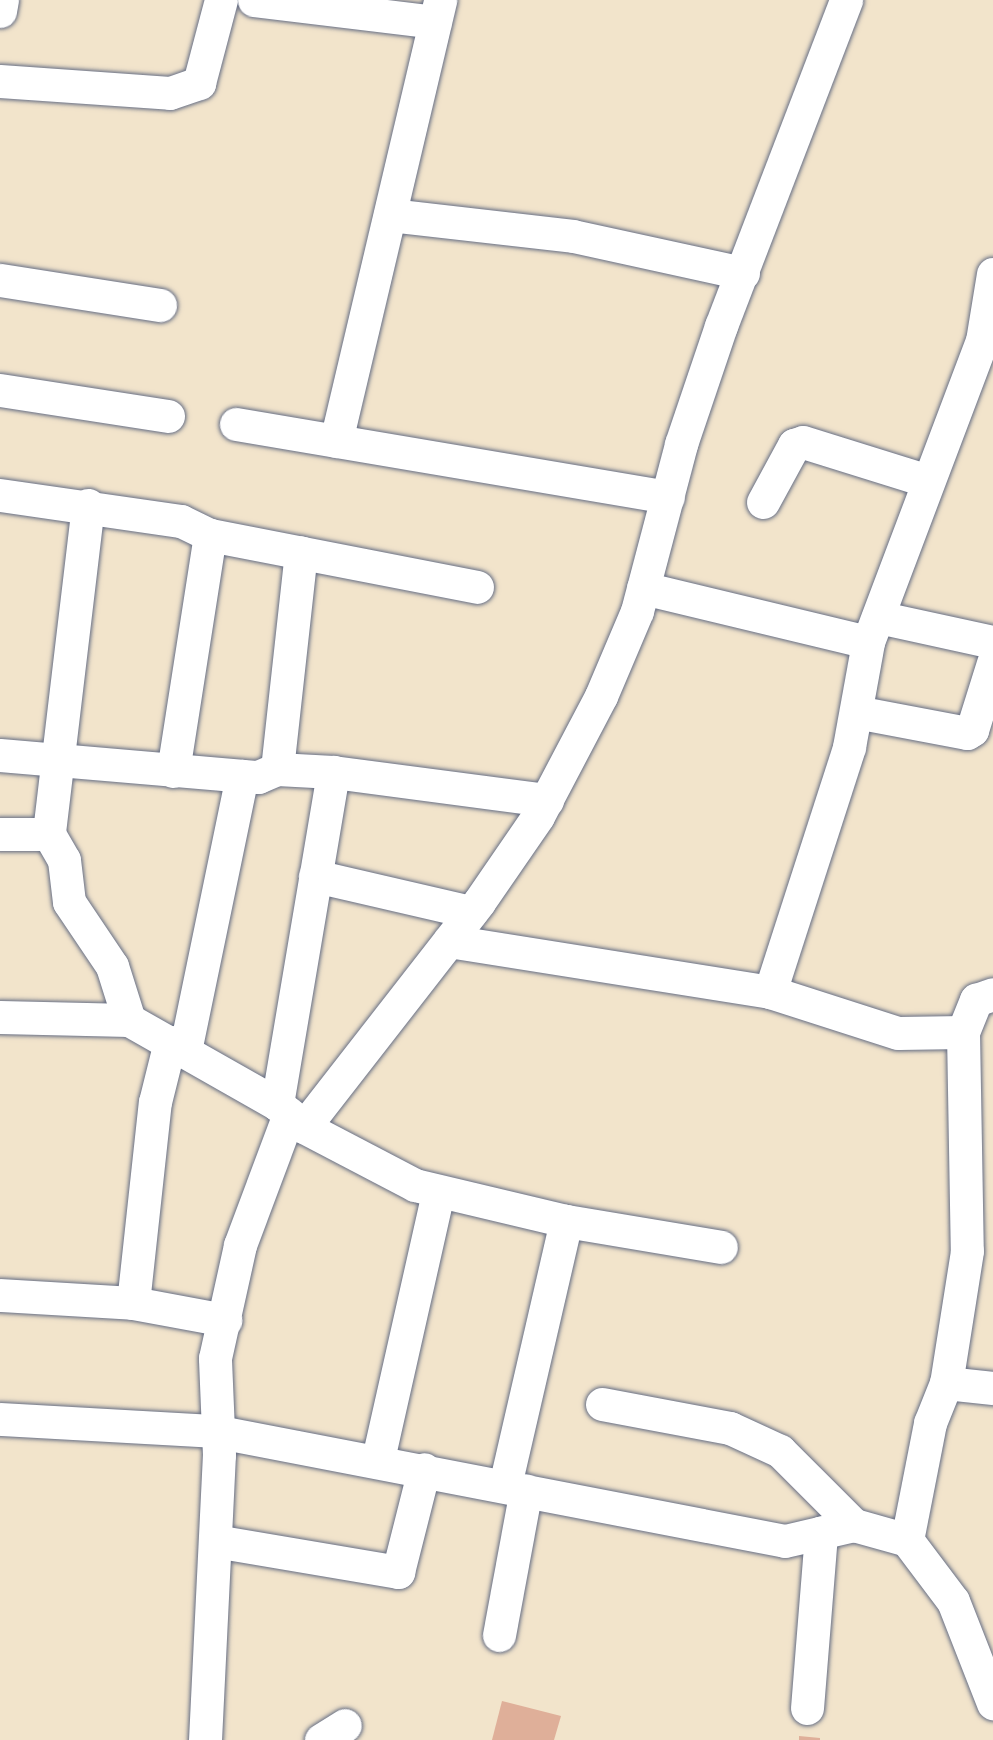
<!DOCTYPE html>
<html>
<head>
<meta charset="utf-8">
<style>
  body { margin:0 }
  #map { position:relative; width:993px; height:1740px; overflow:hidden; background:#f2e4cb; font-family:Mali,sans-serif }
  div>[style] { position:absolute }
  .building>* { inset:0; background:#dfaf99 }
  .roads { filter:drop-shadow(0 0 2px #666e84) drop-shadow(0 0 2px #666e84) }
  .minor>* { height:33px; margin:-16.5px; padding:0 16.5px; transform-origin:16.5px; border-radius:16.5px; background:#fff }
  span { translate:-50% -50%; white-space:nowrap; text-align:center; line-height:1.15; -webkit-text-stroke:6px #f7f3e8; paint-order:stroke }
</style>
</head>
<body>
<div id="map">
  <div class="building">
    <i style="clip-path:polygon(502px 1701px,561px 1716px,554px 1740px,492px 1740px)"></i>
    <i style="clip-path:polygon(799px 1736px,820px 1738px,820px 1740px,799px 1740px)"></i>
  </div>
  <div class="roads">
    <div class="minor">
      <i style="left:254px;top:0;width:182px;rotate:6.9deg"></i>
      <i style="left:0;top:11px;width:11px;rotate:-80deg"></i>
      <i style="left:0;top:81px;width:170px;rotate:4deg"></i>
      <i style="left:170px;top:93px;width:31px;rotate:-19deg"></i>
      <i style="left:199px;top:83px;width:86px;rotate:-75.2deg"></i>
      <i style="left:390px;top:215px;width:184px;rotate:6.5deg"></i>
      <i style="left:573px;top:236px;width:174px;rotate:12.3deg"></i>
      <i style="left:0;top:280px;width:162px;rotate:8.9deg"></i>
      <i style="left:0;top:390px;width:170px;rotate:8.8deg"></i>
      <i style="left:236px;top:424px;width:438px;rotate:9.6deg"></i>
      <i style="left:336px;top:441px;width:453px;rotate:-76.7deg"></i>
      <i style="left:0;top:495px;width:183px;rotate:8.2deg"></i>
      <i style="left:181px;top:521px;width:32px;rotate:26deg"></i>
      <i style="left:210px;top:535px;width:272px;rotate:11deg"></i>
      <i style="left:763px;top:502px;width:65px;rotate:-61.5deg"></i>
      <i style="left:794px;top:445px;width:9px;rotate:-18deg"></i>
      <i style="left:803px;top:442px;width:131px;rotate:17.3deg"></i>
      <i style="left:88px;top:505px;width:331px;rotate:96.8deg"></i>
      <i style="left:49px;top:834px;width:30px;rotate:60deg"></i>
      <i style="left:64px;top:860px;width:42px;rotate:83.2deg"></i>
      <i style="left:69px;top:902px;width:77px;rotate:56.1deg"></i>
      <i style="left:112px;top:966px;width:57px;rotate:72.5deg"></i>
      <i style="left:643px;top:588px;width:231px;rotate:13.5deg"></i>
      <i style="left:878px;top:617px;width:118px;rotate:12.3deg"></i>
      <i style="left:856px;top:712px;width:113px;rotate:10.7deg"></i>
      <i style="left:967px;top:733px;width:6px;rotate:-31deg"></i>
      <i style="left:972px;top:730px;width:70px;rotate:-72.6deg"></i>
      <i style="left:0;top:755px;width:259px;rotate:4.9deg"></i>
      <i style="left:258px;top:777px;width:21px;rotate:-23deg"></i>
      <i style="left:277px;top:769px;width:56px;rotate:3.1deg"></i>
      <i style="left:333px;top:772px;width:216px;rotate:7.5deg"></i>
      <i style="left:277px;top:769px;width:218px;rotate:-83.7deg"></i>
      <i style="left:173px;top:771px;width:239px;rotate:-81.1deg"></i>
      <i style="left:0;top:834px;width:49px"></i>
      <i style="left:315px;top:876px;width:160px;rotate:13deg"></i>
      <i style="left:449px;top:941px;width:325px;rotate:9deg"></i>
      <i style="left:770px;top:992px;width:134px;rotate:17.8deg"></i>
      <i style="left:898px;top:1033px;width:65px;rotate:-0.9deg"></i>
      <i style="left:963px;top:1032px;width:219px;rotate:89deg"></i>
      <i style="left:967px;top:1251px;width:134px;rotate:99deg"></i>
      <i style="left:946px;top:1383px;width:43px;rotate:111.8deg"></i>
      <i style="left:930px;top:1423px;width:119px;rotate:101.1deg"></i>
      <i style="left:770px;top:992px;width:257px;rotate:-72.1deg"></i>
      <i style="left:849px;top:747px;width:107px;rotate:-79.7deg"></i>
      <i style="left:868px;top:642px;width:322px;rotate:-69.3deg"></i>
      <i style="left:982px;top:341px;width:68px;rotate:-80.7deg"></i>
      <i style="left:0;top:1017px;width:129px;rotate:1.3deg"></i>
      <i style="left:129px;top:1020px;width:170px;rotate:29.6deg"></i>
      <i style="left:277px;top:1104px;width:35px;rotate:40deg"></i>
      <i style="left:304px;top:1127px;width:125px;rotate:27.6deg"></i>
      <i style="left:415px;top:1185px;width:155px;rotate:13.4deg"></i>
      <i style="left:566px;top:1221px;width:272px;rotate:103deg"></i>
      <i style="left:963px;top:1032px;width:35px;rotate:-68deg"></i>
      <i style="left:976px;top:1000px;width:18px;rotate:-19deg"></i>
      <i style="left:185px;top:1051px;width:281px;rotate:-78.3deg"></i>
      <i style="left:277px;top:1104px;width:337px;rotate:-80.4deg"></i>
      <i style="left:304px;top:1127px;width:285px;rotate:-52.1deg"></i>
      <i style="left:479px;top:902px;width:104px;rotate:-55.5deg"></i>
      <i style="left:538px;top:816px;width:136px;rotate:-62.3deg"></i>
      <i style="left:601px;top:696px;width:92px;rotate:-67deg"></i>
      <i style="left:637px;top:611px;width:173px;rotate:-75.2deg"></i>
      <i style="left:681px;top:444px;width:125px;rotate:-71.3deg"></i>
      <i style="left:721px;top:326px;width:349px;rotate:-69deg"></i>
      <i style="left:566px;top:1221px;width:157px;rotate:9.5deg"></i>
      <i style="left:0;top:1295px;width:133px;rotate:3.4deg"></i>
      <i style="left:133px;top:1303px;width:202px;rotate:-83.8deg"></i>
      <i style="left:155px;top:1102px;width:62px;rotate:-76deg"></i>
      <i style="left:133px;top:1303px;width:94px;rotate:10.5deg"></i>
      <i style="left:946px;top:1383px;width:47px;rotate:6.1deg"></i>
      <i style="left:602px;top:1404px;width:130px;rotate:10.6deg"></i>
      <i style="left:730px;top:1428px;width:55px;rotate:24.7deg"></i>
      <i style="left:780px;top:1451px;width:105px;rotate:45deg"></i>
      <i style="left:0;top:1419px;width:214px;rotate:3.2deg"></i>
      <i style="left:214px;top:1431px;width:581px;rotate:10.9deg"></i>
      <i style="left:785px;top:1541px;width:71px;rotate:-13.1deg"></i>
      <i style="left:854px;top:1525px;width:55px;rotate:15.8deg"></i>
      <i style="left:907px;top:1540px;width:76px;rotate:53deg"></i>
      <i style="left:953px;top:1601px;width:110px;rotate:68.6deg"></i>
      <i style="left:378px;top:1459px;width:274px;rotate:-77.3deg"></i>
      <i style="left:215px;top:1541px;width:186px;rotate:9.6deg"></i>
      <i style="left:398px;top:1572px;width:106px;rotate:-75.8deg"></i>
      <i style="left:499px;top:1635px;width:147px;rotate:-79.5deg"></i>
      <i style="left:807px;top:1708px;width:176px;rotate:-85.4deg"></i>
      <i style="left:205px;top:1740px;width:285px;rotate:-87.2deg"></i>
      <i style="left:219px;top:1455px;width:97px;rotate:-92.4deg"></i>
      <i style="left:215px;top:1358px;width:116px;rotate:-77.5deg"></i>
      <i style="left:240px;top:1245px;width:140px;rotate:-69.5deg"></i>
      <i style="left:321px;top:1740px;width:28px;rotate:-32deg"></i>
    </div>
  </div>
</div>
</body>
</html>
